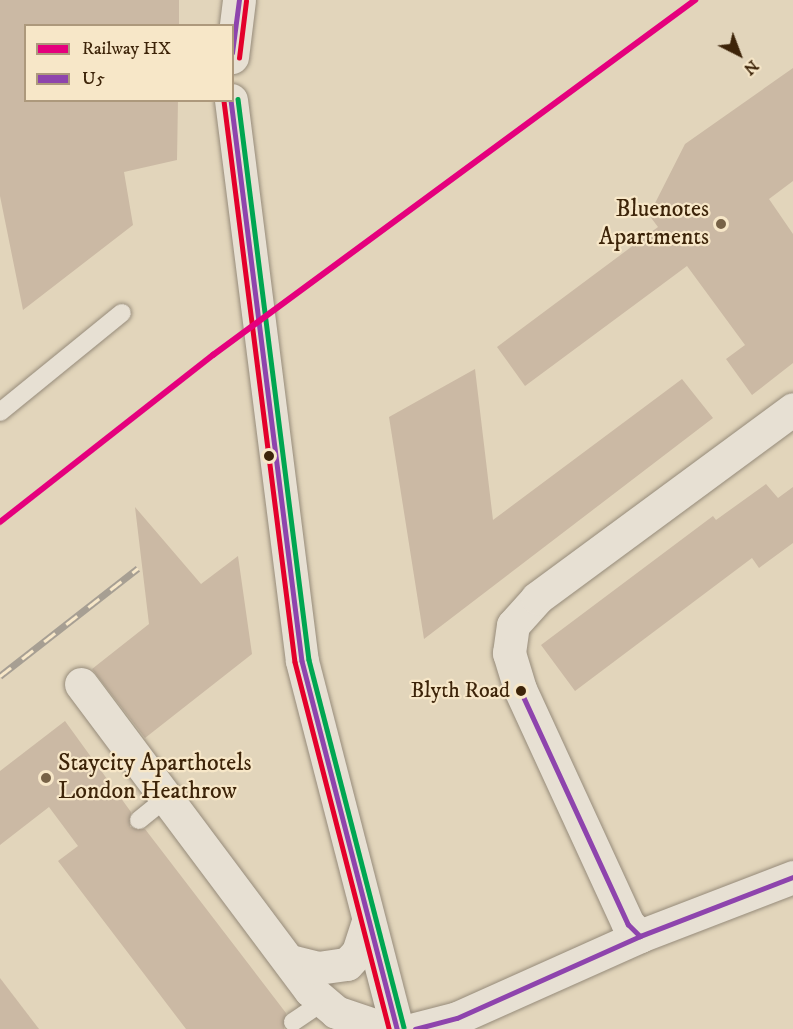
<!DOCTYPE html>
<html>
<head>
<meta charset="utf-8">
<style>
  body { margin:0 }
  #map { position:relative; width:793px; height:1029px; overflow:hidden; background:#e2d5bb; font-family:"IM FELL DW Pica",serif }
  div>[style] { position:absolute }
  .building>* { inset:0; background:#cbb9a4 }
  .roads { filter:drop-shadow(0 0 2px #968b7a) drop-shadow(0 0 2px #968b7a) }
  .service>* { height:18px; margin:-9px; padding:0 9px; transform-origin:9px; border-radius:9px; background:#e7e0d3 }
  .minor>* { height:33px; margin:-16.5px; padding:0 16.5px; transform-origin:16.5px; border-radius:16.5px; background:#e7e0d3 }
  .tertiary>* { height:33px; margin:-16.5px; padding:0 16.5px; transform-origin:16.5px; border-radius:16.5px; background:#e7e0d3 }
  .rail>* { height:7px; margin-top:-3.5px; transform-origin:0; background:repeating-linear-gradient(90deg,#f7e7c8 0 14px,#a79f93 0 28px); box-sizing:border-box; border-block:2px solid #a79f93 }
  .bus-1>* { height:4.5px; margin:-2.25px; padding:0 2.25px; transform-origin:2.25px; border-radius:2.25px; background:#8e44ad }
  .bus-2>* { height:4.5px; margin:-2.25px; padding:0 2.25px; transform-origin:2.25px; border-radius:2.25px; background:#e4002b }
  .bus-3>* { height:4.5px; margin:-2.25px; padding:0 2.25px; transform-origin:2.25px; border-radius:2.25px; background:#00a651 }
  .rail-1>* { height:6px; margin:-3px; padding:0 3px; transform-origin:3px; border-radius:3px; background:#e5007d }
  .dots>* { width:16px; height:16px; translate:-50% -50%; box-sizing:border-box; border:3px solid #f7e7c8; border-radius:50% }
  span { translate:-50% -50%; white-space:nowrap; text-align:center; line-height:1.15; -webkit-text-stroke:4.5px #f7e7c8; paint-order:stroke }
  .bus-label { font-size:22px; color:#3d2409 }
  .right { translate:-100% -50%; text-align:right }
  .poi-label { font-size:24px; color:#3d2409 }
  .left { translate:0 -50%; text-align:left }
  .legend { position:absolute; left:24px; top:24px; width:210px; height:78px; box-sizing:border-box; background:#f7e7c8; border:2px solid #ad997c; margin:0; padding:8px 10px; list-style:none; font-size:18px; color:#3d2409 }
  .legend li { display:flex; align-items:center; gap:12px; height:30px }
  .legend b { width:30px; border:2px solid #ad997c }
  .north { position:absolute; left:709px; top:24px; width:60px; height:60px; -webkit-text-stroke:4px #f7e7c8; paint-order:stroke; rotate:138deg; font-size:16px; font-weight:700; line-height:24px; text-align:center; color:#3d2409 }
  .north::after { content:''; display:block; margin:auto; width:21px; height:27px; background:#3d2409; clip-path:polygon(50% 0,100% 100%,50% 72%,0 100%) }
</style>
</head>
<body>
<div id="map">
  <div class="building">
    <i style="clip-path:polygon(0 0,179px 0,179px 26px,26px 26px,26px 100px,178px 100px,177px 160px,124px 172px,133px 225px,23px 310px,0 196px)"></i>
    <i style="clip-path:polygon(793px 68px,793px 181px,769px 199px,793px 234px,793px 363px,752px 395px,726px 359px,745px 345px,687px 266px,525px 386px,497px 347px,658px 227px,649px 215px,685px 144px)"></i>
    <i style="clip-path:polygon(475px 369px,493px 520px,682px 379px,713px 418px,424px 639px,389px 417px)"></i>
    <i style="clip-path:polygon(766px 484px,778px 498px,793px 487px,793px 543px,759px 568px,752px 558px,575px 691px,541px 645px,713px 516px,716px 520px)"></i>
    <i style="clip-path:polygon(135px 507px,201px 584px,238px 556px,252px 654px,145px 738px,92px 669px,149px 624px)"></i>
    <i style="clip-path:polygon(65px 721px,131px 812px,130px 827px,145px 829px,286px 1013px,284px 1029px,186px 1029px,58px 861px,78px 846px,49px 807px,0 845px,0 771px)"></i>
    <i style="clip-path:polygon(0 978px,39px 1029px,0 1029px)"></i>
  </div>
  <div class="roads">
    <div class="service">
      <i style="left:0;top:412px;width:157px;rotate:-39.1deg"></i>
      <i style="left:139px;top:820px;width:38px;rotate:-39deg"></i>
      <i style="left:293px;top:1022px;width:36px;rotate:-34deg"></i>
    </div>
    <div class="minor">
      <i style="left:81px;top:684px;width:382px;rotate:53.2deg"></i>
      <i style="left:310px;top:990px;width:34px;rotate:40deg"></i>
      <i style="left:336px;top:1012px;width:53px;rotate:18.8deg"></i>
      <i style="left:290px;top:961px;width:29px;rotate:14deg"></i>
      <i style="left:318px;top:968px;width:29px;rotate:-8deg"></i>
      <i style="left:347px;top:964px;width:16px;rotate:-47deg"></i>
      <i style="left:358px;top:952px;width:32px;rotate:-72deg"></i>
    </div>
    <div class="tertiary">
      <i style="left:232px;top:57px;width:57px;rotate:-83deg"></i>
      <i style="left:231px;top:100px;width:565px;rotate:82.79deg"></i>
      <i style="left:302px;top:661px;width:380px;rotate:75.5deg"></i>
      <i style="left:640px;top:936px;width:17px;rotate:-135deg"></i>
      <i style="left:628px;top:924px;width:259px;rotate:-114.7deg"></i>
      <i style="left:520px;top:689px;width:38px;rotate:-107deg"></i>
      <i style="left:509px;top:653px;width:28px;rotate:-82deg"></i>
      <i style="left:513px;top:625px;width:36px;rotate:-48deg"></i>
      <i style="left:537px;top:598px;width:318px;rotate:-36.4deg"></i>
      <i style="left:415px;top:1029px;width:43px;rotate:-14.7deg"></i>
      <i style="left:457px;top:1018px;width:201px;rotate:-24.1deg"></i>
      <i style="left:640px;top:936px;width:164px;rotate:-21.1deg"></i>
    </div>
  </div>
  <div class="rail">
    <i style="left:0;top:676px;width:175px;rotate:-38deg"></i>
  </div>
  <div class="bus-1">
    <i style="left:232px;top:53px;width:53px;rotate:-82.5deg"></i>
    <i style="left:231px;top:100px;width:565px;rotate:82.79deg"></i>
    <i style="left:302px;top:661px;width:380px;rotate:75.5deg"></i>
    <i style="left:520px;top:689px;width:259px;rotate:65.3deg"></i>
    <i style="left:628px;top:924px;width:17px;rotate:45deg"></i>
    <i style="left:415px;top:1029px;width:43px;rotate:-14.7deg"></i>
    <i style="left:457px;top:1018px;width:201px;rotate:-24.1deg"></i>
    <i style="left:640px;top:936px;width:164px;rotate:-21.1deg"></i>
  </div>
  <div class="bus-2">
    <i style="left:239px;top:58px;width:57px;rotate:-83deg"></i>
    <i style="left:224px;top:101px;width:565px;rotate:82.79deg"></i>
    <i style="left:295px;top:662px;width:379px;rotate:75.6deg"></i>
  </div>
  <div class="bus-3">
    <i style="left:238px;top:99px;width:565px;rotate:82.79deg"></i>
    <i style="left:309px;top:660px;width:379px;rotate:75.5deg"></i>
  </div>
  <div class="rail-1">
    <i style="left:0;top:522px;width:271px;rotate:-38.1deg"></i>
    <i style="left:213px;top:355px;width:599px;rotate:-36.37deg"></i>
  </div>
  <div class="dots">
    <i style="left:721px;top:224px;background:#776247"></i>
    <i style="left:269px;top:456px;background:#3d2409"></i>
    <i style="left:521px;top:691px;background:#3d2409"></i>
    <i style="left:46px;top:778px;background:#776247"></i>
  </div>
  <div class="bus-label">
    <span class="right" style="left:510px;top:691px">Blyth Road</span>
  </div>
  <div class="poi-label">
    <span class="right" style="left:709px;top:224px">Bluenotes<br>Apartments</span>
    <span class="left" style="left:58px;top:778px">Staycity Aparthotels<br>London Heathrow</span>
  </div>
  <ul class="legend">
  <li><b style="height:8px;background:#e5007d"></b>Railway HX</li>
  <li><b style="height:8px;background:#8e44ad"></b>U5</li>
  </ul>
  <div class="north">N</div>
</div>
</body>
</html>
